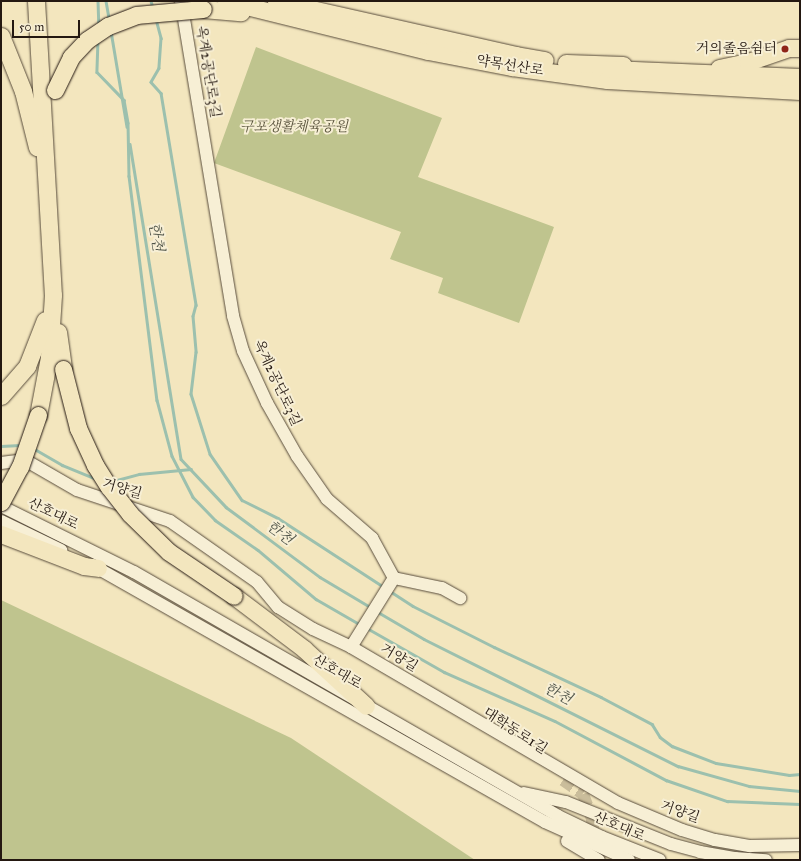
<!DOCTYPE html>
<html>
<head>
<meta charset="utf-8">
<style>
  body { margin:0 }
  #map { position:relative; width:801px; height:861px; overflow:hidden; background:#f3e6be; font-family:"IM FELL Great Primer","Noto Serif KR",serif }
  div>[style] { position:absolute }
  .green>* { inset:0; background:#bfc48e }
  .stream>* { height:2.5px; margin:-1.25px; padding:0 1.25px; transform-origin:1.25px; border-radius:1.25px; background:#9cc0ae }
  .minor-tunnel>* { height:12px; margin-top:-6px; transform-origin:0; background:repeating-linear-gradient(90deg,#cabd9b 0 12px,transparent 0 18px) }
  .roads { filter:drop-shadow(0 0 1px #584c3c) drop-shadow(0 0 1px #584c3c) }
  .minor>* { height:12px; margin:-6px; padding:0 6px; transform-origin:6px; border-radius:6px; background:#f7efd5 }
  .highway>* { height:17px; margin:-8.5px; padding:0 8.5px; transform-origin:8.5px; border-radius:8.5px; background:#f3e6be }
  .bridges { filter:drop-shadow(0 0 1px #241811) drop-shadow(0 0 1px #241811) }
  .highway-bridge>* { height:17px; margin:-8.5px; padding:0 8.5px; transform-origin:8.5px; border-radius:8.5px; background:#f3e6be }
  .dots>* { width:11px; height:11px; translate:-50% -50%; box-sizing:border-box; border:2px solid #f7efd5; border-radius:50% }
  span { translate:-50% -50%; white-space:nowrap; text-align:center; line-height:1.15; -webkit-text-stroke:4px #f7efd5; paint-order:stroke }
  .poi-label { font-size:14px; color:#241811 }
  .right { translate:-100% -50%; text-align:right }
  .street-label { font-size:14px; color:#241811 }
  .park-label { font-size:14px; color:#5a543d; font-style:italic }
  .water-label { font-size:15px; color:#4e5348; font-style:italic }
  .frame { position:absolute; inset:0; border:2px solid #241811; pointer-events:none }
  .scale { position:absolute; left:12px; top:20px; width:68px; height:18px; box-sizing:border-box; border:2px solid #241811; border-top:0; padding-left:5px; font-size:12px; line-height:14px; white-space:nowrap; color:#241811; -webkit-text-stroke:3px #f7efd5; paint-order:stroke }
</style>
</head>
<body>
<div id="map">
  <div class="green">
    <i style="clip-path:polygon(256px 47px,442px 118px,418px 177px,554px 227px,519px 323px,438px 293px,443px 278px,390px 259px,401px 232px,214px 163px)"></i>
    <i style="clip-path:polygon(1px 600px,291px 738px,475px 860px,1px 860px)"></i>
  </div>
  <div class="stream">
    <i style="left:98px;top:1px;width:24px;rotate:88deg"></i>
    <i style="left:106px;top:1px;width:17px;rotate:80deg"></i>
    <i style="left:151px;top:1px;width:7px;rotate:74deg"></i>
    <i style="left:156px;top:19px;width:20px;rotate:75deg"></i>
    <i style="left:161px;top:38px;width:30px;rotate:94deg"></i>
    <i style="left:159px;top:68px;width:16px;rotate:120deg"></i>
    <i style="left:151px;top:82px;width:15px;rotate:48deg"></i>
    <i style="left:161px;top:93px;width:215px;rotate:80.6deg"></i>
    <i style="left:196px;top:305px;width:11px;rotate:105deg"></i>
    <i style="left:193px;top:316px;width:36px;rotate:85deg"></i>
    <i style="left:196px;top:352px;width:42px;rotate:96.8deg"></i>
    <i style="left:191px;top:394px;width:63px;rotate:72.4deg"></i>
    <i style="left:210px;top:454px;width:56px;rotate:55.2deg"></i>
    <i style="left:242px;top:500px;width:40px;rotate:26.6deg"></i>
    <i style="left:278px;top:518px;width:126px;rotate:33.1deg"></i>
    <i style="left:111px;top:31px;width:97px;rotate:80.5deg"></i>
    <i style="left:98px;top:40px;width:32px;rotate:92deg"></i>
    <i style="left:97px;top:72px;width:39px;rotate:46deg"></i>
    <i style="left:124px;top:100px;width:23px;rotate:80deg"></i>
    <i style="left:128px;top:123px;width:53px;rotate:88.9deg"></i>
    <i style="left:129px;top:176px;width:226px;rotate:82.9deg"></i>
    <i style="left:157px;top:400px;width:58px;rotate:75deg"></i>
    <i style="left:172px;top:456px;width:46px;rotate:62.9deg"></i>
    <i style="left:193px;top:497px;width:32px;rotate:46deg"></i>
    <i style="left:215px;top:520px;width:52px;rotate:34.9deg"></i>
    <i style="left:258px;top:550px;width:76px;rotate:40.2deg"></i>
    <i style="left:316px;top:599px;width:52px;rotate:30deg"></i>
    <i style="left:130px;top:144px;width:319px;rotate:80.8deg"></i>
    <i style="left:181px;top:459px;width:66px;rotate:46.8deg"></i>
    <i style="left:226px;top:507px;width:117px;rotate:36.7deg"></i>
    <i style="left:320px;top:577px;width:61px;rotate:30.8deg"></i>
    <i style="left:1px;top:446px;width:19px;rotate:-3deg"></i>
    <i style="left:33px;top:448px;width:34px;rotate:30deg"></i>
    <i style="left:62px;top:465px;width:37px;rotate:22deg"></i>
    <i style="left:113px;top:481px;width:27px;rotate:-15deg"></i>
    <i style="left:139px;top:474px;width:52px;rotate:-5.5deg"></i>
    <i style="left:390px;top:591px;width:27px;rotate:33deg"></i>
    <i style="left:413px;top:606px;width:91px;rotate:26.8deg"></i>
    <i style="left:494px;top:647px;width:118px;rotate:25deg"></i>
    <i style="left:601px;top:697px;width:58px;rotate:27.9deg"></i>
    <i style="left:652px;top:724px;width:15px;rotate:58deg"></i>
    <i style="left:660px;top:737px;width:15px;rotate:37deg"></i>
    <i style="left:672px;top:746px;width:47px;rotate:21.1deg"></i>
    <i style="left:716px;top:763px;width:74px;rotate:9.3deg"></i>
    <i style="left:789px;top:775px;width:11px;rotate:-5deg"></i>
    <i style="left:378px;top:612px;width:53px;rotate:30.4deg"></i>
    <i style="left:424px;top:639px;width:284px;rotate:26.6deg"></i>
    <i style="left:678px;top:766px;width:74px;rotate:15.7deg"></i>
    <i style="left:749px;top:786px;width:51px;rotate:5.6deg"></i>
    <i style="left:367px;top:628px;width:89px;rotate:29.7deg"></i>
    <i style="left:444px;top:672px;width:121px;rotate:23.8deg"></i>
    <i style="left:555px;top:721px;width:126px;rotate:28deg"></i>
    <i style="left:666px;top:780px;width:65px;rotate:19deg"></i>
    <i style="left:727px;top:801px;width:73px;rotate:2.4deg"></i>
  </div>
  <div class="minor-tunnel">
    <i style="left:563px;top:780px;width:24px;rotate:35deg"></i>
    <i style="left:583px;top:794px;width:27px;rotate:70deg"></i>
    <i style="left:592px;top:819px;width:23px;rotate:83deg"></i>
  </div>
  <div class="roads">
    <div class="minor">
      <i style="left:181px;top:1px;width:319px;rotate:80.6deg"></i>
      <i style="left:233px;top:316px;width:36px;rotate:74deg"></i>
      <i style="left:243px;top:351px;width:57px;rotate:65.2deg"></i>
      <i style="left:267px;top:403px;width:61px;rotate:60.5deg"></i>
      <i style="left:297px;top:456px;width:52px;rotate:55.1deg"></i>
      <i style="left:327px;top:499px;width:60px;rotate:40.9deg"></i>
      <i style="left:372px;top:538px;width:46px;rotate:61.2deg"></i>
      <i style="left:394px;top:578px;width:49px;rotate:11.8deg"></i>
      <i style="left:442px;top:588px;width:21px;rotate:29deg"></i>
      <i style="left:1px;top:463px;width:24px;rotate:-7deg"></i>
      <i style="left:25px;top:460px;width:60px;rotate:30deg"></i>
      <i style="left:77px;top:490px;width:98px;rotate:18.4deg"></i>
      <i style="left:170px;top:521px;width:106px;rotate:35deg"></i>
      <i style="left:257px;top:582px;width:33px;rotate:50deg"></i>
      <i style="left:278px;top:607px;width:41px;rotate:32.2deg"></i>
      <i style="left:313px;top:629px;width:42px;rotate:25.3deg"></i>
      <i style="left:351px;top:647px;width:309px;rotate:30.3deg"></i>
      <i style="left:618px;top:803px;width:69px;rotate:22.9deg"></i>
      <i style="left:682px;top:830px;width:34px;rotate:17deg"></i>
      <i style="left:715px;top:840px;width:36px;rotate:10deg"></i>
      <i style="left:750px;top:846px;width:50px;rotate:-1.1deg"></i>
      <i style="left:1px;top:506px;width:148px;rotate:26.4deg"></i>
      <i style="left:134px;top:572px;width:489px;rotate:29.9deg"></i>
      <i style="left:558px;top:816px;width:49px;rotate:25.5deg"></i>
      <i style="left:602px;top:837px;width:62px;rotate:21.6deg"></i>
      <i style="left:1px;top:521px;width:67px;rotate:25.8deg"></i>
      <i style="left:92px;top:565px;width:521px;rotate:29.57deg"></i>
      <i style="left:545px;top:822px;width:92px;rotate:24.3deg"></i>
      <i style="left:351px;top:647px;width:81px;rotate:-58.1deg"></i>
      <i style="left:524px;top:793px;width:43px;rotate:12.1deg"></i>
      <i style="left:566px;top:802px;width:113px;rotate:21.8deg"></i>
      <i style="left:671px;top:844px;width:30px;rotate:15deg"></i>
      <i style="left:700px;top:852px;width:36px;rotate:10deg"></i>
      <i style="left:735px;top:858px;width:31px;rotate:4deg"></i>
      <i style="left:567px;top:841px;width:37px;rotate:31deg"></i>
    </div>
    <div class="highway">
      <i style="left:36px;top:1px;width:294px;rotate:86.7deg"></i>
      <i style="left:53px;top:295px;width:62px;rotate:93.7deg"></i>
      <i style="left:49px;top:357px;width:59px;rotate:100.7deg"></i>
      <i style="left:226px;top:1px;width:208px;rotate:13.9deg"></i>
      <i style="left:428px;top:51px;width:86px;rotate:10.8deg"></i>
      <i style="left:512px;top:67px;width:96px;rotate:7.8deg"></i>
      <i style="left:607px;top:80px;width:193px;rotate:3.3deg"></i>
      <i style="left:276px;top:1px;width:246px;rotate:12.7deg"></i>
      <i style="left:516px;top:55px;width:29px;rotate:10deg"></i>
      <i style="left:203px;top:9px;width:38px;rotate:5deg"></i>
      <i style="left:1px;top:36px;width:59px;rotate:68.2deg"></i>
      <i style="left:23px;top:91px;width:58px;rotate:76deg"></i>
      <i style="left:566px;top:63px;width:57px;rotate:2deg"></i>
      <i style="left:719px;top:68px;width:30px;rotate:-12deg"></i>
      <i style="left:748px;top:62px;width:43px;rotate:-18.9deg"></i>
      <i style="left:789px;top:48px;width:11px"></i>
      <i style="left:610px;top:69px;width:190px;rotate:2.4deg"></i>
      <i style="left:58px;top:332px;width:37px;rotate:82deg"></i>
      <i style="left:1px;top:396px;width:40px;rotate:-49deg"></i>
      <i style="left:27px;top:366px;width:49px;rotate:-68.6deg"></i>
      <i style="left:1px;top:534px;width:89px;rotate:21.1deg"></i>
      <i style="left:84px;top:566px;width:14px;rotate:8deg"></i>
      <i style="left:234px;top:596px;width:88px;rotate:37.1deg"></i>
      <i style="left:304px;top:649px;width:84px;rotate:42.6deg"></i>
    </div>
  </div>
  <div class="bridges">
    <div class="highway-bridge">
      <i style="left:55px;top:90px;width:37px;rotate:-64deg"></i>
      <i style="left:71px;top:57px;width:23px;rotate:-47deg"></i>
      <i style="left:87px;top:40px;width:25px;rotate:-34deg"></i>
      <i style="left:108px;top:26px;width:30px;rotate:-21deg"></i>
      <i style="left:136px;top:15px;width:67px;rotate:-5.1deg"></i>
      <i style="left:63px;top:369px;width:61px;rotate:75.7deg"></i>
      <i style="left:78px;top:428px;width:41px;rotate:65.3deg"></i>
      <i style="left:95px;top:465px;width:26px;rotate:58deg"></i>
      <i style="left:109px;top:487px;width:34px;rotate:52deg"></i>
      <i style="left:130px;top:514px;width:54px;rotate:44.3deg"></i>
      <i style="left:169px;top:552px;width:78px;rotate:34.1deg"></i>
      <i style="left:1px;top:502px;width:40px;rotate:-62deg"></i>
      <i style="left:20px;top:467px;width:55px;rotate:-70.9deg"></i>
    </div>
  </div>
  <div class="dots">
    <i style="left:785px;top:49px;background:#8f2418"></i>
  </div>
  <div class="poi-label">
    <span class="right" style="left:777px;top:49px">거의졸음쉼터</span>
  </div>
  <div class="street-label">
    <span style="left:510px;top:66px;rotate:9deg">약목선산로</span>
    <span style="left:208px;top:72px;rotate:81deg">옥계2공단로3길</span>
    <span style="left:277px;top:383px;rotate:65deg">옥계2공단로3길</span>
    <span style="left:122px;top:489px;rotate:16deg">거양길</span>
    <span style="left:53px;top:514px;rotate:26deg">산호대로</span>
    <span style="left:399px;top:658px;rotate:31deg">거양길</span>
    <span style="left:337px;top:672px;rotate:30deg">산호대로</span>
    <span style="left:515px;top:731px;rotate:33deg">대학동로1길</span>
    <span style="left:680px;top:812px;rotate:19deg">거양길</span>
    <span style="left:619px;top:827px;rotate:23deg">산호대로</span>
  </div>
  <div class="park-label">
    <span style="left:294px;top:127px">구포생활체육공원</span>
  </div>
  <div class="water-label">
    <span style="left:156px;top:237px;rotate:81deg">한천</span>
    <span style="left:280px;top:533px;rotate:37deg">한천</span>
    <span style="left:558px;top:694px;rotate:27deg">한천</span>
  </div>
  <div class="frame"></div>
  <div class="scale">50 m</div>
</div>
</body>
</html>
